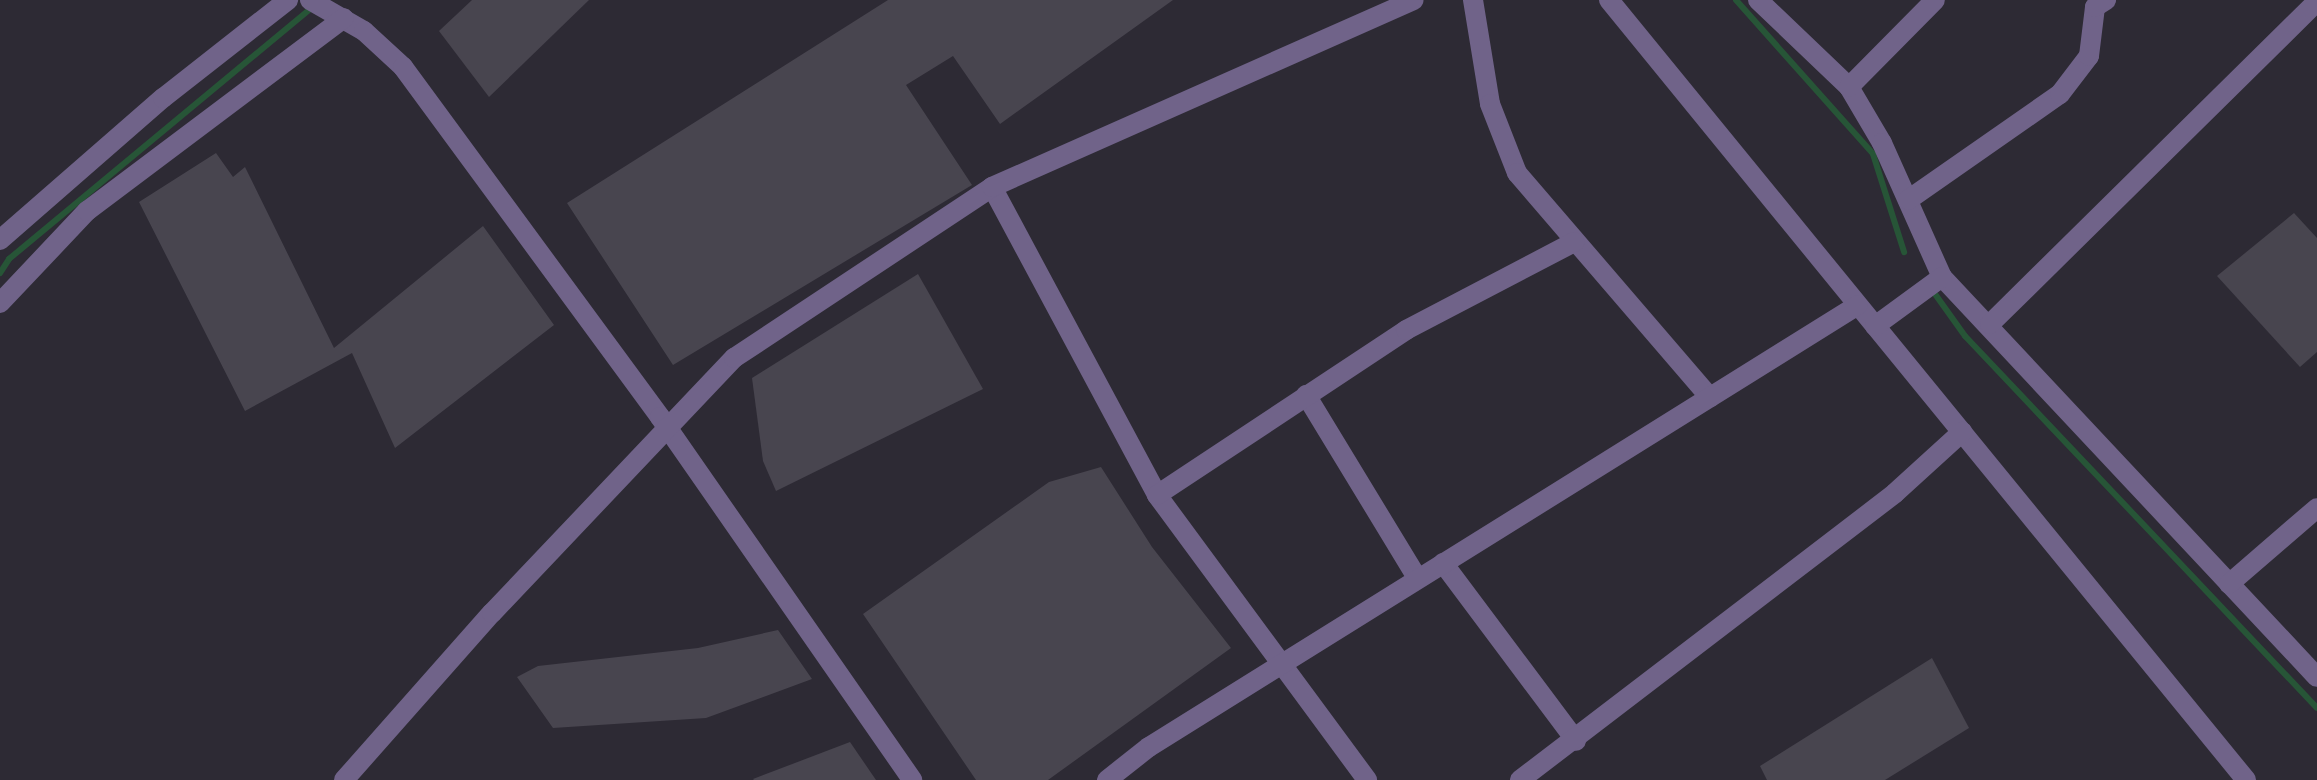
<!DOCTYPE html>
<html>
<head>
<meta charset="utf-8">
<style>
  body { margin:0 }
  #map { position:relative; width:2317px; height:780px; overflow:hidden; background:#2d2a34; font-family:"Open Sans",sans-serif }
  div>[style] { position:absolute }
  .stream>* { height:6px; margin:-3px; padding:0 3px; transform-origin:3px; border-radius:3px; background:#275537 }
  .building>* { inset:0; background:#48454f }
  .minor>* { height:20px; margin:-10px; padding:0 10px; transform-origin:10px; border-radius:10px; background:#706389 }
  span { translate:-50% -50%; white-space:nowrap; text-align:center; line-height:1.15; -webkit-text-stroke:7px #2d2a34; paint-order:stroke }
</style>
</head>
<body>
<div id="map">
  <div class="stream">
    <i style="left:1736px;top:0;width:206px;rotate:48.3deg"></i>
    <i style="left:1873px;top:154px;width:103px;rotate:72.4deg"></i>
    <i style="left:0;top:273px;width:17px;rotate:-57deg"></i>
    <i style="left:9px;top:259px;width:395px;rotate:-39.7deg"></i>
    <i style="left:1935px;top:294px;width:52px;rotate:54.5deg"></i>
    <i style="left:1965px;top:336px;width:512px;rotate:46.58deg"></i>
  </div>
  <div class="building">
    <i style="clip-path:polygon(472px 0,589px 0,489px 97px,439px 31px)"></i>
    <i style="clip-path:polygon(888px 0,1173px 0,1000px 124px,953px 56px,906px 85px,972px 185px,673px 365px,567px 203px)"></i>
    <i style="clip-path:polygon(216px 153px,233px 177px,245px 167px,334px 348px,483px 226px,554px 325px,395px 448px,352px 353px,245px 411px,139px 202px)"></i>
    <i style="clip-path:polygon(2294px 213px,2317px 238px,2317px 352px,2300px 367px,2217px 276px)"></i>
    <i style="clip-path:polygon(918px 274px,983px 389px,776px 491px,763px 461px,752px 378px)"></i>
    <i style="clip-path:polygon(1101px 467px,1152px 547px,1231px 648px,1048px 780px,976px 780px,863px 614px,1049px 482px)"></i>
    <i style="clip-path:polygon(778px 630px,812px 679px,706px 718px,553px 728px,517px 677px,538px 666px,698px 648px)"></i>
    <i style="clip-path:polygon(1932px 658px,1969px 728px,1885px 780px,1767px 780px,1760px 766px)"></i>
    <i style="clip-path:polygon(850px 742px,876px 780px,754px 780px,753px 779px)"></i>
  </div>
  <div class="minor">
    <i style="left:310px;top:0;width:62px;rotate:29.9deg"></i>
    <i style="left:364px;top:31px;width:53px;rotate:42.7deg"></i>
    <i style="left:403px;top:67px;width:434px;rotate:53.7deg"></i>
    <i style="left:660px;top:417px;width:442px;rotate:55.2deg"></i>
    <i style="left:1473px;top:0;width:105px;rotate:80.7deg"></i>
    <i style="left:1490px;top:104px;width:74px;rotate:68.6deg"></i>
    <i style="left:1517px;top:173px;width:296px;rotate:49.3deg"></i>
    <i style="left:1609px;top:0;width:1007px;rotate:50.76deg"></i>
    <i style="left:1758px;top:0;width:126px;rotate:43.7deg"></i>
    <i style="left:1849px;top:87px;width:65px;rotate:59.5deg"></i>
    <i style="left:1882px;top:143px;width:147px;rotate:65.9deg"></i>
    <i style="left:1942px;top:277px;width:548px;rotate:46.85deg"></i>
    <i style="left:1849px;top:87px;width:122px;rotate:-45.3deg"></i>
    <i style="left:992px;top:187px;width:349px;rotate:61.8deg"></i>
    <i style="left:1157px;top:495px;width:354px;rotate:53.6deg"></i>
    <i style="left:1908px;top:200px;width:185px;rotate:-34.9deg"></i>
    <i style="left:2060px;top:94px;width:48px;rotate:-52.7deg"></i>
    <i style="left:2089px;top:56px;width:49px;rotate:-83deg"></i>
    <i style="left:2095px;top:7px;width:13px;rotate:-32deg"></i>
    <i style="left:0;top:240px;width:216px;rotate:-41.1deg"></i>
    <i style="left:163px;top:98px;width:159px;rotate:-38.1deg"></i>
    <i style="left:0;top:303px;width:127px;rotate:-46.6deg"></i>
    <i style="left:87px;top:211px;width:321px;rotate:-36.9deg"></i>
    <i style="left:1990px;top:324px;width:459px;rotate:-44.6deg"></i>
    <i style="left:1875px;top:326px;width:83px;rotate:-36.2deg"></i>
    <i style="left:1306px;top:395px;width:215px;rotate:58.7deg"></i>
    <i style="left:1157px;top:495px;width:299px;rotate:-33.5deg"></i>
    <i style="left:1406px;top:330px;width:190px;rotate:-27.6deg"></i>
    <i style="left:1443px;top:563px;width:222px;rotate:53.2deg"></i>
    <i style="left:2229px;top:584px;width:116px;rotate:-40.8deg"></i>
    <i style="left:344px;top:780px;width:223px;rotate:-48.5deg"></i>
    <i style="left:492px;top:613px;width:352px;rotate:-46.5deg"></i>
    <i style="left:734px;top:358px;width:310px;rotate:-33.5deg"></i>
    <i style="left:992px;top:187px;width:461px;rotate:-23.9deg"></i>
    <i style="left:1107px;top:780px;width:53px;rotate:-38.2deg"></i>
    <i style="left:1149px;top:747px;width:835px;rotate:-31.94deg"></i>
    <i style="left:1520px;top:780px;width:472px;rotate:-37.4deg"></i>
    <i style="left:1895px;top:493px;width:91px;rotate:-42.3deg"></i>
  </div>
</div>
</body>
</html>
